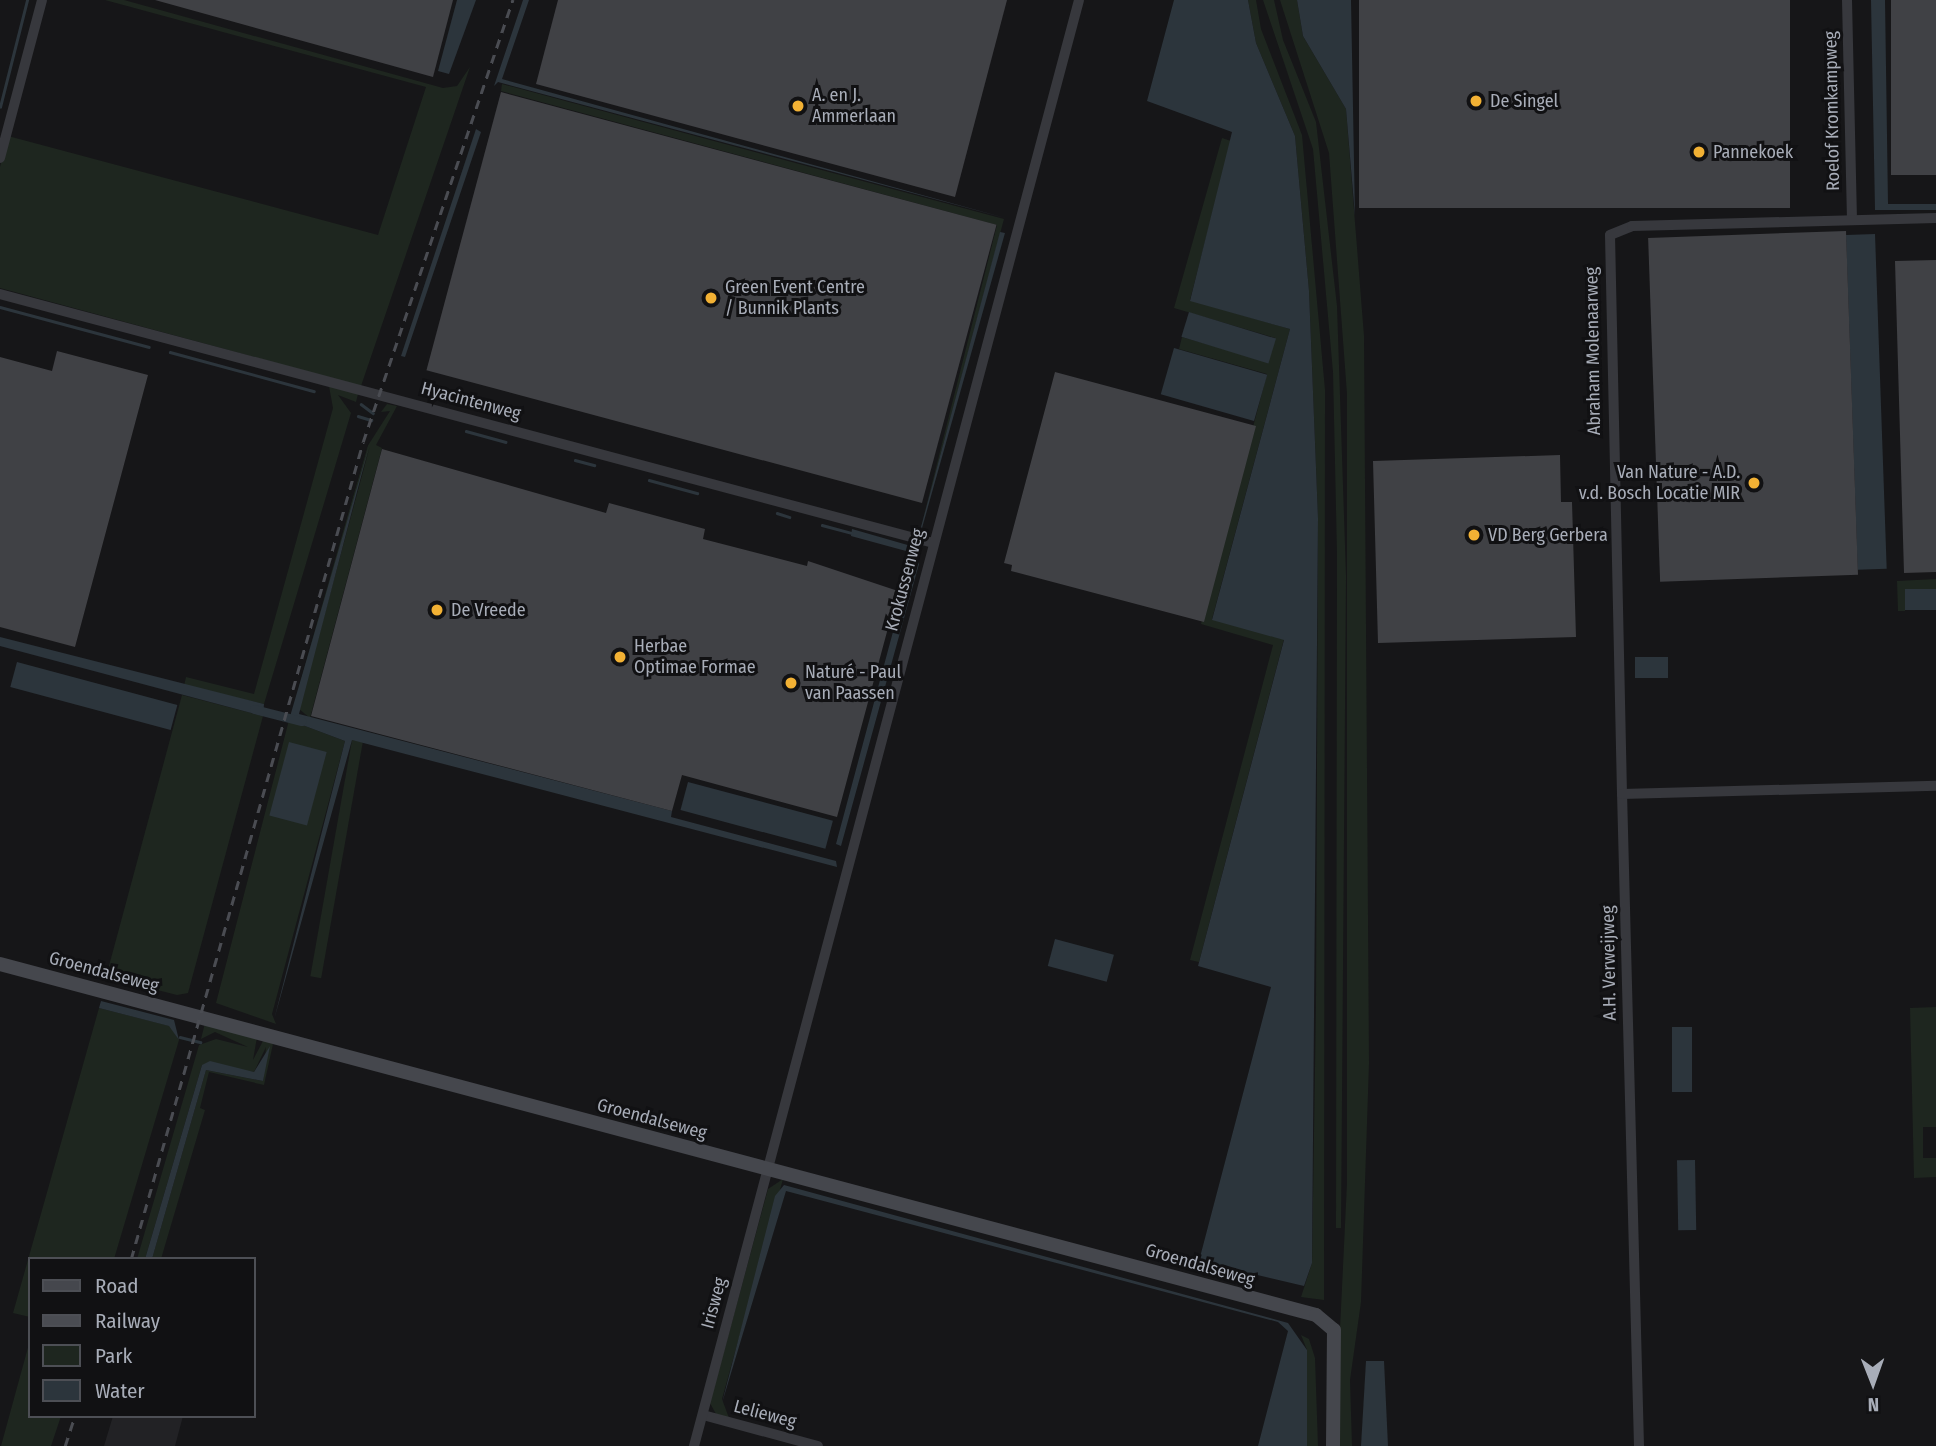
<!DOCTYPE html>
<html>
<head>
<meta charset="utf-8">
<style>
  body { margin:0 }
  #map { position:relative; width:1936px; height:1446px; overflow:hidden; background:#161618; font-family:"Fira Sans Condensed",sans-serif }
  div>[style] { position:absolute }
  .built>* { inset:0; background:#222225 }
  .green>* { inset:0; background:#1e261f; transform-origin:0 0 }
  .water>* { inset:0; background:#2c353c; transform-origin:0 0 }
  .pier>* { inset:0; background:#161618 }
  .stream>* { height:2.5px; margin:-1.25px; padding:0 1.25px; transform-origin:1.25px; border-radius:1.25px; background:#2c353c }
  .canal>* { height:9px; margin:-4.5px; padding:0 4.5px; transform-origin:4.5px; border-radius:4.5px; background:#2c353c }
  .building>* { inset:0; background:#404145; transform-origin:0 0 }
  .street>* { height:10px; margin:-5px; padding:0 5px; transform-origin:5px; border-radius:5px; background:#37383d }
  .secondary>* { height:14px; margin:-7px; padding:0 7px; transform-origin:7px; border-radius:7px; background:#45474d }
  .rail>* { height:2.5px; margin-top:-1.25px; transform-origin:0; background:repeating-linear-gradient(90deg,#4a4c52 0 9px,transparent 0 16px) }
  .dots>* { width:19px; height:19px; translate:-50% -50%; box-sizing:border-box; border:4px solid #111113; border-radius:50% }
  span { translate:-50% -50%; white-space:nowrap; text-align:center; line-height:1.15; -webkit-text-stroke:6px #111113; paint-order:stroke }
  .poi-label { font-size:18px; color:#a8adb8 }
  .left { translate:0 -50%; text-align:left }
  .right { translate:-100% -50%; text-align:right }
  .street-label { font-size:18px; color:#a8adb8 }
  .legend { position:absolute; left:28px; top:1257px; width:228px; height:161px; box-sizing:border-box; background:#111113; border:2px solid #4d4f55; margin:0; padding:9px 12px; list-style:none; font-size:21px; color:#a8adb8 }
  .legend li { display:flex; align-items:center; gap:14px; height:35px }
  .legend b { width:35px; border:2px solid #4d4f55 }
  .north { position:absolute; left:1838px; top:1348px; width:70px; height:70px; -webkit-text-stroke:5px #111113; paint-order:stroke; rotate:179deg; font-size:19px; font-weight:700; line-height:28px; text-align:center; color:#a8adb8 }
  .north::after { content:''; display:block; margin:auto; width:24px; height:32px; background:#a8adb8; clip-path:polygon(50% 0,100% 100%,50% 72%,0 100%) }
</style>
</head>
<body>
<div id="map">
  <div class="built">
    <i style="clip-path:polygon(113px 1416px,183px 1416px,175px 1446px,104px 1446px)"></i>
  </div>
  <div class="green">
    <i style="clip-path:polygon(105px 0,124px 0,443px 88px,457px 86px,470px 67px,361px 386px,0 288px,0 167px,8px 136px,378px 235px,426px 87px)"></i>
    <i style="clip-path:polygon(1248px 0,1256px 0,1261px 29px,1302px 135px,1325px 390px,1324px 1300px,1301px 1297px,1312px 1263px,1316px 1004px,1318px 518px,1309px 291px,1295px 136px,1256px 43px)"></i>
    <i style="clip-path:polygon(1263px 0,1274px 0,1283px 40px,1316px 122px,1337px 306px,1346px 576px,1341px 1228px,1336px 1228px,1337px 554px,1333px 372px,1313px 149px)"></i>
    <i style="clip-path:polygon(1280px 0,1297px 0,1303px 36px,1346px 109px,1364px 336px,1369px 1063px,1361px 1302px,1350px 1380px,1352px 1446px,1338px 1446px,1337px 1392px,1347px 1183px,1347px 394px,1329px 153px)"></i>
    <i style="clip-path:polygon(502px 84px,1004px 219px,921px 527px,997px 225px,501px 91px)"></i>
    <i style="clip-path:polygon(1222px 138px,1231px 141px,1190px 300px,1290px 329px,1212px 619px,1284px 639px,1199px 962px,1190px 960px,1273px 645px,1201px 624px,1267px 374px,1179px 349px,1182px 337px,1268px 362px,1275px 338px,1174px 308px)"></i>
    <i style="clip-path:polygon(329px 386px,358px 394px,356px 402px,338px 395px,351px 413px,264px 704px,184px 686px,186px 677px,254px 694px,333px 408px)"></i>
    <i style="clip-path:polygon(387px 404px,397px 406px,376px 445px,382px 448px,310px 718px,299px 709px,370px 446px,293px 708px,367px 447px,390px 411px,381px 412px)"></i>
    <i style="clip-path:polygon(1936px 579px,1936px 589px,1905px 590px,1905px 611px,1898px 611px,1897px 581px)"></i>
    <i style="clip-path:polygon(182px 695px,263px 716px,188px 993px,177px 995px,106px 977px)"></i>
    <i style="clip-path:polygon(289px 720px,345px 741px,272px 1014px,276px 1024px,216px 1003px)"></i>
    <i style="left:352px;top:740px;width:11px;height:240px;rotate:10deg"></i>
    <i style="clip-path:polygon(1936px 1007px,1936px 1127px,1923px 1127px,1923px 1158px,1936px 1158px,1936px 1177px,1914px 1178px,1910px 1008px)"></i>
    <i style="clip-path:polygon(99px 1008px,170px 1026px,179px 1040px,114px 1259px,30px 1259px,30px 1317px,13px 1313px)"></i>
    <i style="clip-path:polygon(205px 1023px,257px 1037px,253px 1060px,264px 1039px,273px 1044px,264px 1085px,209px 1072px,200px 1108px,205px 1110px,161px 1259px,152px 1259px,206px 1070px,263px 1081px,266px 1047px,254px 1072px,202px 1065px,145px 1259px,137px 1259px,199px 1045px,216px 1039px,248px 1047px,215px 1032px,201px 1039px)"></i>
    <i style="clip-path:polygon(783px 1179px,722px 1399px,729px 1418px,716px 1414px,710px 1403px,768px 1189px)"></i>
    <i style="clip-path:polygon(1301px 1335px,1309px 1339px,1315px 1358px,1318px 1446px,1307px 1446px,1307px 1350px)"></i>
    <i style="clip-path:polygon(30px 1340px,30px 1416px,61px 1416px,51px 1446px,1px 1446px)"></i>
  </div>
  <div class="water">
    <i style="clip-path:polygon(457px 0,476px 0,449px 74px,438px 71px)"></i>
    <i style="clip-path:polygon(523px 0,529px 0,502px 79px,1009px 219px,498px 82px,494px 86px)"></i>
    <i style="clip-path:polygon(1174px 0,1248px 0,1256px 43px,1295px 136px,1309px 291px,1318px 518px,1312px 1263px,1304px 1286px,1199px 1261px,1271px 987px,1198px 966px,1284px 640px,1212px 620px,1290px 329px,1190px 301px,1232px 132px,1147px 101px)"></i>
    <i style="clip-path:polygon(1297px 0,1351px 0,1355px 216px,1346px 109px,1303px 36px)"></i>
    <i style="clip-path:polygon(1871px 0,1885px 0,1888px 204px,1936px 204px,1936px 210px,1875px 210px)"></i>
    <i style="clip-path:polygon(476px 129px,481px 132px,405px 357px,401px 356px)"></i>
    <i style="clip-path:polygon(1000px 232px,1005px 233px,922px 528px,921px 527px)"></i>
    <i style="left:1875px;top:234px;width:335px;height:29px;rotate:88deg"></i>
    <i style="left:1189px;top:312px;width:91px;height:26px;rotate:17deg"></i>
    <i style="left:1174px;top:348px;width:97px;height:48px;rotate:16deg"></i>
    <i style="clip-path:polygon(369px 446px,299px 714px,672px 811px,671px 817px,836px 861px,837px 867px,352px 740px,274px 1020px,345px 741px,289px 720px)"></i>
    <i style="clip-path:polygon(852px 529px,911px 546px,919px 564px,841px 846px,836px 844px,912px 561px,906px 551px,851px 536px)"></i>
    <i style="left:1936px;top:589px;width:21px;height:31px;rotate:90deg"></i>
    <i style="clip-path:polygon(0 637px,264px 704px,263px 716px,0 646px)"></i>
    <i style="left:1635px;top:657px;width:33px;height:21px"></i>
    <i style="left:17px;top:662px;width:166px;height:26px;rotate:15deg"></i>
    <i style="left:289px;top:742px;width:39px;height:76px;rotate:15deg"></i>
    <i style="left:688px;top:782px;width:150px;height:29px;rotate:15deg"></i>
    <i style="left:1055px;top:939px;width:61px;height:28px;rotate:15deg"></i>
    <i style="clip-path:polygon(101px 1001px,174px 1020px,179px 1040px,169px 1026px,99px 1008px)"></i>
    <i style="left:1672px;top:1027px;width:20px;height:65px"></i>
    <i style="clip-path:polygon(270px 1046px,263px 1081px,206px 1070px,152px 1259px,145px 1259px,202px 1065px,210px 1061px,254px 1072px)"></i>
    <i style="left:1695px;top:1160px;width:70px;height:18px;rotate:89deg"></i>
    <i style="clip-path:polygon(784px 1185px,1288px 1323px,1307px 1350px,1307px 1446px,1258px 1446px,1288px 1331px,1278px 1322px,786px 1191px,722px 1403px,775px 1196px)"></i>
    <i style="clip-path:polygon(1366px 1361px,1384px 1361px,1388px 1446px,1361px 1446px)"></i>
  </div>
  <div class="pier">
    <i style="clip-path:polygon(369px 442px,324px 594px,295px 699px,358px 468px)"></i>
  </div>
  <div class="stream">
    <i style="left:0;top:107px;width:110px;rotate:-75.8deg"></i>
    <i style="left:0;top:307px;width:154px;rotate:15deg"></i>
    <i style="left:170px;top:352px;width:149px;rotate:15.2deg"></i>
    <i style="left:361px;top:404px;width:15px;rotate:37deg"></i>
    <i style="left:358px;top:416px;width:14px;rotate:17deg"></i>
    <i style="left:466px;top:431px;width:41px;rotate:15.4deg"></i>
    <i style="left:575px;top:460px;width:20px;rotate:15deg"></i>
    <i style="left:649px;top:480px;width:50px;rotate:15.2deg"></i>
    <i style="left:777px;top:513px;width:13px;rotate:18deg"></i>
    <i style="left:822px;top:525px;width:31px;rotate:15deg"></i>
    <i style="left:180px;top:1037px;width:21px;rotate:14deg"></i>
  </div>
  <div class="canal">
    <i style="left:254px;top:709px;width:49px;rotate:14.3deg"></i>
  </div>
  <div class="building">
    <i style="clip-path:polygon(155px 0,453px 0,433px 77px)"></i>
    <i style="clip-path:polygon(558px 0,1007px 0,955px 197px,536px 84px)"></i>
    <i style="left:1359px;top:0;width:431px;height:208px"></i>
    <i style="left:1891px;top:0;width:45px;height:175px"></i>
    <i style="left:501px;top:92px;width:513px;height:288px;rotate:15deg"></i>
    <i style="left:1846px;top:231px;width:344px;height:198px;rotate:88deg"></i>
    <i style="clip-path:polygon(1936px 260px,1936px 572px,1904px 573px,1895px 261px)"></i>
    <i style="clip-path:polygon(57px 351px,148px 375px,75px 647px,0 627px,0 357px,52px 371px)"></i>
    <i style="clip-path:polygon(1055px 372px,1256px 426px,1204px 622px,1011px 571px,1012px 565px,1004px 563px)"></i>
    <i style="clip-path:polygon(382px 449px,606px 513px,609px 503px,705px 529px,703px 539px,807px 566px,808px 561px,898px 591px,837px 817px,682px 775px,672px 811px,311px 716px)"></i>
    <i style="clip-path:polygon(1560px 455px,1561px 502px,1572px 502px,1576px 637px,1378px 643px,1373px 461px)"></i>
  </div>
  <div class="street">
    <i style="left:1847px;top:0;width:220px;rotate:88.7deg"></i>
    <i style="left:0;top:158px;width:163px;rotate:-75.1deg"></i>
    <i style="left:0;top:294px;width:966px;rotate:14.94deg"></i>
    <i style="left:1622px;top:794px;width:559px;rotate:-91.23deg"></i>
    <i style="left:1610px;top:235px;width:24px;rotate:-22deg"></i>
    <i style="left:1632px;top:226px;width:304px;rotate:-1.5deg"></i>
    <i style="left:703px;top:1415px;width:119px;rotate:15.1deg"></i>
    <i style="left:694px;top:1446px;width:1496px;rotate:-75.09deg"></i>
    <i style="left:1639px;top:1446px;width:652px;rotate:-91.49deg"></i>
    <i style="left:1622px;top:794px;width:314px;rotate:-1.5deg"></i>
  </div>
  <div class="secondary">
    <i style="left:0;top:964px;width:1362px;rotate:14.93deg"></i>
    <i style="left:1316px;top:1315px;width:23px;rotate:40deg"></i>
    <i style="left:1334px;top:1330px;width:116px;rotate:90.5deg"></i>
  </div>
  <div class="rail">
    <i style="left:131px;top:1259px;width:849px;rotate:-74.15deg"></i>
    <i style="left:363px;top:442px;width:467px;rotate:-71.3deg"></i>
    <i style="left:65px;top:1446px;width:32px;rotate:-72deg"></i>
  </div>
  <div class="dots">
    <i style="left:1476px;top:101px;background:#f2b134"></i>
    <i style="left:798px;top:106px;background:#f2b134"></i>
    <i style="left:1699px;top:152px;background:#f2b134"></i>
    <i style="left:711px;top:298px;background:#f2b134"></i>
    <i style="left:1754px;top:483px;background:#f2b134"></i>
    <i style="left:1474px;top:535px;background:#f2b134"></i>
    <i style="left:437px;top:610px;background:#f2b134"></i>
    <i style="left:620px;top:657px;background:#f2b134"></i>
    <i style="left:791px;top:683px;background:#f2b134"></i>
  </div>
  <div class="poi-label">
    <span class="left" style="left:812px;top:106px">A. en J.<br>Ammerlaan</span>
    <span class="left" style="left:1490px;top:101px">De Singel</span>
    <span class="left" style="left:1713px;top:152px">Pannekoek</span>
    <span class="left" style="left:725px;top:298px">Green Event Centre<br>/ Bunnik Plants</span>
    <span class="right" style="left:1740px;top:483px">Van Nature - A.D.<br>v.d. Bosch Locatie MIR</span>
    <span class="left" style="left:1488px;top:535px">VD Berg Gerbera</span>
    <span class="left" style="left:451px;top:610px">De Vreede</span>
    <span class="left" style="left:634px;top:657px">Herbae<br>Optimae Formae</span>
    <span class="left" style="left:805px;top:683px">Naturé - Paul<br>van Paassen</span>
  </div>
  <div class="street-label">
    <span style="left:1832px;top:111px;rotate:-91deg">Roelof Kromkampweg</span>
    <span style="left:1593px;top:351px;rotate:-91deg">Abraham Molenaarweg</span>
    <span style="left:471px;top:401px;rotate:15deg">Hyacintenweg</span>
    <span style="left:905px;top:580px;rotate:-75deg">Krokussenweg</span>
    <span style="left:1609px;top:963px;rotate:-91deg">A.H. Verweijweg</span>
    <span style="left:104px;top:972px;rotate:15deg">Groendalseweg</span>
    <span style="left:652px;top:1119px;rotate:15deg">Groendalseweg</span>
    <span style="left:1200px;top:1265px;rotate:16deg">Groendalseweg</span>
    <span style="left:714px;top:1303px;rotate:-75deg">Irisweg</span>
    <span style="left:765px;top:1414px;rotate:15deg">Lelieweg</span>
  </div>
  <ul class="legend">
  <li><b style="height:9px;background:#45474d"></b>Road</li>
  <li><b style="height:9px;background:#4a4c52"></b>Railway</li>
  <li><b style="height:19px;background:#1e261f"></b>Park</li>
  <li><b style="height:19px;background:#2c353c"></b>Water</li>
  </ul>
  <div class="north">N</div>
</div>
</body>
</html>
